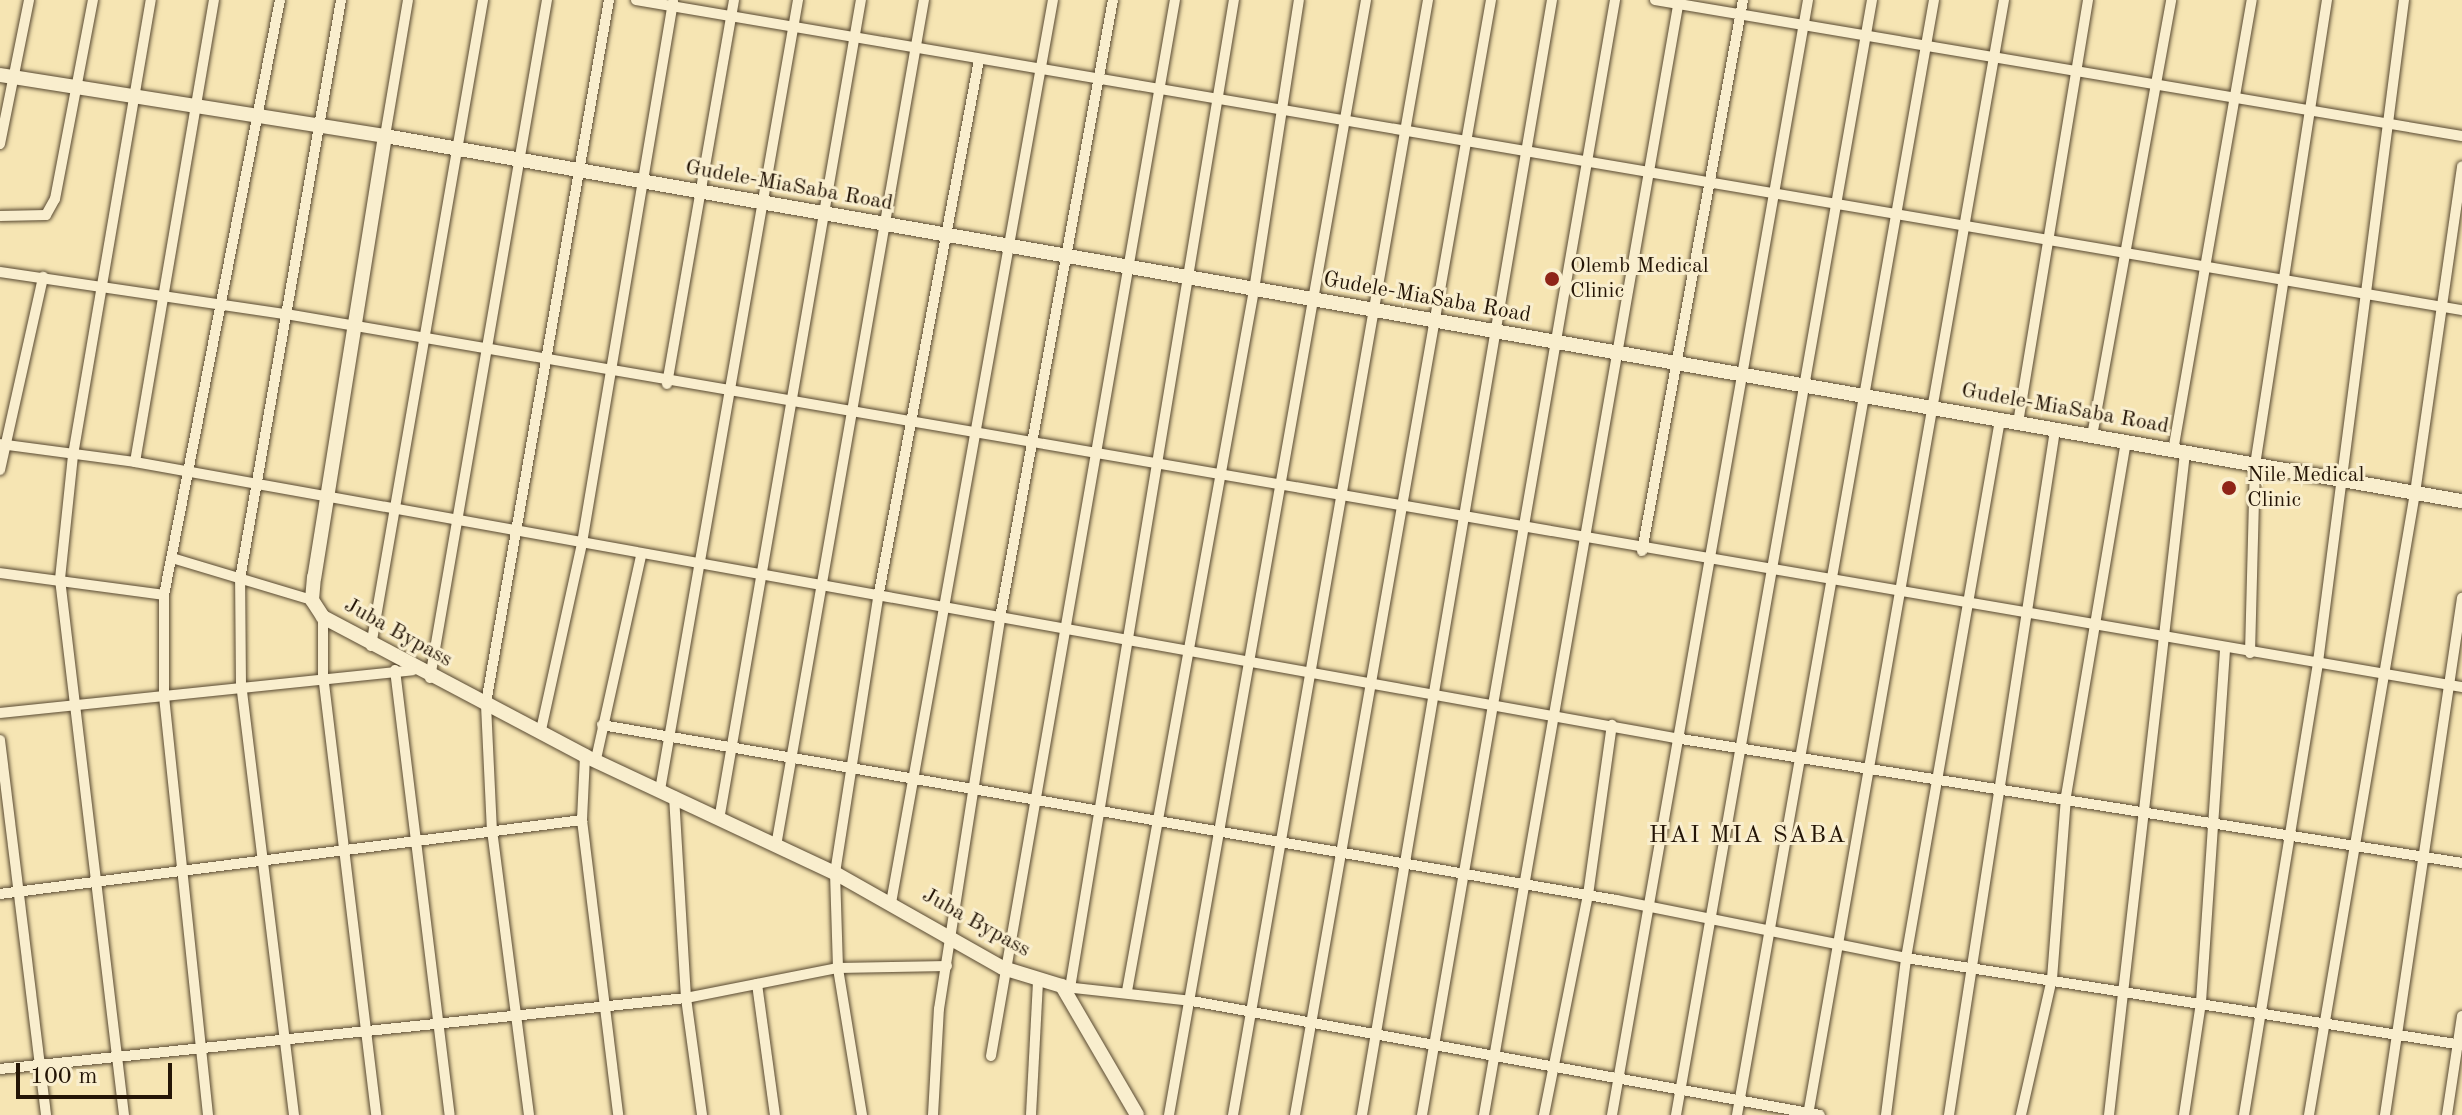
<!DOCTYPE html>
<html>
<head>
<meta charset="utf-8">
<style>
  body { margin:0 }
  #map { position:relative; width:2462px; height:1115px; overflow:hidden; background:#f6e5b3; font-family:"Old Standard TT",serif }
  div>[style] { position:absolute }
  .roads { filter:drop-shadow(0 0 2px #584931) drop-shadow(0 0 2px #584931) }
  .minor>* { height:10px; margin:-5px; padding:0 5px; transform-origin:5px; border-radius:5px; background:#f9eece }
  .secondary>* { height:14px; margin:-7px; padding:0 7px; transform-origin:7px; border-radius:7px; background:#f9eece }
  .dots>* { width:22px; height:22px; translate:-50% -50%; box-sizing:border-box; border:4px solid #f9eece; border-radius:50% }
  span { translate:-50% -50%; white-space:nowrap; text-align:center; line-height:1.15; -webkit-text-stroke:6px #f9eece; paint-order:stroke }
  .street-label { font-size:22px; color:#241506 }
  .poi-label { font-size:22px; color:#241506 }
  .left { translate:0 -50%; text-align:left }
  .neighbourhood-label { font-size:24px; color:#241506; letter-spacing:2px }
  .scale { position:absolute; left:16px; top:1063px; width:156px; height:36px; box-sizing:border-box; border:4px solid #241506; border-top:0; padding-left:10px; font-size:24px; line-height:28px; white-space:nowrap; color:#241506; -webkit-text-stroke:6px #f9eece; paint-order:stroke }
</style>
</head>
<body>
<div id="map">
  <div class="roads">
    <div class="minor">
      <i style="left:636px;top:0;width:1852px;rotate:9.64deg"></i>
      <i style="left:1655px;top:0;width:818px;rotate:9.57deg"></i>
      <i style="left:385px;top:136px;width:138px;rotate:-80.4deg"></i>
      <i style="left:0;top:144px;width:147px;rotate:-78.6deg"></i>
      <i style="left:0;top:216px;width:46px;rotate:-1.2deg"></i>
      <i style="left:46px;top:215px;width:18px;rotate:-61deg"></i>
      <i style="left:55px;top:199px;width:203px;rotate:-79.2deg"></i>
      <i style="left:0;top:272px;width:289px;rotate:8.4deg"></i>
      <i style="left:286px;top:314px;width:2208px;rotate:9.73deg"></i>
      <i style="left:667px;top:384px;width:390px;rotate:-80.1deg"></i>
      <i style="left:2018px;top:423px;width:429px;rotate:-80.6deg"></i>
      <i style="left:2092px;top:436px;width:443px;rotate:-79.7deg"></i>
      <i style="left:0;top:444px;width:136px;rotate:7.6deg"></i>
      <i style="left:135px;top:462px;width:1565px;rotate:10.16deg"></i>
      <i style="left:1675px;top:738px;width:797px;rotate:9.02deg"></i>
      <i style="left:2173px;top:451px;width:458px;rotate:-80.1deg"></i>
      <i style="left:135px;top:462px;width:469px;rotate:-80.3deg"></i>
      <i style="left:0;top:470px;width:198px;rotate:-77.4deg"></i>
      <i style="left:1642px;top:551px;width:560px;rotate:-79.61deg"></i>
      <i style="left:172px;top:558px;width:146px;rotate:16.7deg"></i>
      <i style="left:0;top:573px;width:165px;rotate:7.6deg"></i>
      <i style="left:323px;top:617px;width:58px;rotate:90deg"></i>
      <i style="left:323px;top:675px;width:443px;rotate:83.1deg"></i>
      <i style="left:371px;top:646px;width:656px;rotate:-80.16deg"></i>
      <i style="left:2250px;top:653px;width:188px;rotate:-88.5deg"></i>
      <i style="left:2255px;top:465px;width:471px;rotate:-81.2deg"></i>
      <i style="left:395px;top:670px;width:448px;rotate:83deg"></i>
      <i style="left:430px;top:678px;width:688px;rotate:-80.21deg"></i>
      <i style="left:0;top:713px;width:415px;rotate:-5.9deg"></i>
      <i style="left:602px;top:725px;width:1029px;rotate:9.79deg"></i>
      <i style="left:1616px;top:900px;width:296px;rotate:11.3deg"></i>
      <i style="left:1906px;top:958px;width:563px;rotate:8.89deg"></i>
      <i style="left:541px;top:730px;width:191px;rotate:-77.6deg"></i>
      <i style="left:582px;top:543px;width:549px;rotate:-80.45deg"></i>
      <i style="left:0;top:740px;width:378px;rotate:83deg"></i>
      <i style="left:585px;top:756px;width:64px;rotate:92.7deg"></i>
      <i style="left:582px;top:820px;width:297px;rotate:83deg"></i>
      <i style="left:596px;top:759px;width:208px;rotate:-77.5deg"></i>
      <i style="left:660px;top:790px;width:802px;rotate:-80.09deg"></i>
      <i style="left:674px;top:796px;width:202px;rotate:86.6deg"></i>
      <i style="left:686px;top:998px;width:118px;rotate:82.2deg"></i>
      <i style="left:719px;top:820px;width:832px;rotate:-80.18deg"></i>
      <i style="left:776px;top:846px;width:859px;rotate:-80.08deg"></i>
      <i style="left:0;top:894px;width:587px;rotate:-7.25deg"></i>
      <i style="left:891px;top:903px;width:917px;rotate:-79.83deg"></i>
      <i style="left:757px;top:984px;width:132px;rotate:82.2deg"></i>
      <i style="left:1065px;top:987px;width:128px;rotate:6.3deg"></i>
      <i style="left:1192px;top:1001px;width:638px;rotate:10.29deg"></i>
      <i style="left:1070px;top:988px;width:1002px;rotate:-80.58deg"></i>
      <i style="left:1127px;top:991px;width:712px;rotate:-79.73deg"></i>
      <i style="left:1254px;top:290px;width:293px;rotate:-81.2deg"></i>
      <i style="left:991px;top:1056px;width:1072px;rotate:-80.12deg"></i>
      <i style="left:0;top:1069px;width:690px;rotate:-5.91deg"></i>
      <i style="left:686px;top:998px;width:155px;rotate:-11.2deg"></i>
      <i style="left:838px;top:968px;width:109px;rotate:-1.1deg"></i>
      <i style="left:124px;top:1115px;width:540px;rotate:-96.81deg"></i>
      <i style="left:60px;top:579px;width:125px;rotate:-84deg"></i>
      <i style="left:73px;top:455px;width:462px;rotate:-80.3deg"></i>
      <i style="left:208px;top:1115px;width:421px;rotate:-96deg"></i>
      <i style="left:164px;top:696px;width:101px;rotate:-90deg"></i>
      <i style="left:164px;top:595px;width:606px;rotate:-78.97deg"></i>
      <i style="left:294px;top:1115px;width:433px;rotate:-97deg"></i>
      <i style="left:241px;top:685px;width:106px;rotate:-90.5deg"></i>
      <i style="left:240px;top:579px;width:588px;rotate:-80.1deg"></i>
      <i style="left:529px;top:1115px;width:285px;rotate:-97.4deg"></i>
      <i style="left:492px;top:832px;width:129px;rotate:-92.7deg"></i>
      <i style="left:486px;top:703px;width:714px;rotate:-80.08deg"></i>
      <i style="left:862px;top:1115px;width:149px;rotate:-99.3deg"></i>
      <i style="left:838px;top:968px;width:95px;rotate:-91.8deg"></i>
      <i style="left:835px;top:873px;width:278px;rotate:-81.1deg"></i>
      <i style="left:878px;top:598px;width:547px;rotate:-79.37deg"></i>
      <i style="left:933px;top:1115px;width:106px;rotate:-86.8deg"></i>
      <i style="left:939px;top:1009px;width:396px;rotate:-81.1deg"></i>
      <i style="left:1000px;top:618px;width:628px;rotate:-79.64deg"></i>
      <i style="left:1031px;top:1115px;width:134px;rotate:-87deg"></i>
      <i style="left:1169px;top:1115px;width:1132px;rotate:-79.98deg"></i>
      <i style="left:1233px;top:1115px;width:1132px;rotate:-80.08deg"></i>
      <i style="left:1295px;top:1115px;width:1132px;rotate:-80.03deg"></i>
      <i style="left:1362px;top:1115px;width:1131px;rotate:-80.33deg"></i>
      <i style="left:1422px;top:1115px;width:1132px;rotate:-80.18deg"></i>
      <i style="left:1484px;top:1115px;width:1132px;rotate:-80.08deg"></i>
      <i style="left:1544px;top:1115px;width:224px;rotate:-78.7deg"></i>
      <i style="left:1588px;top:895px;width:172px;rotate:-82deg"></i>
      <i style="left:1612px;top:1115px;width:1132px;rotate:-80.03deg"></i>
      <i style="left:1676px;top:1115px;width:1132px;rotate:-80.03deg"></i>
      <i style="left:1737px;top:1115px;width:1132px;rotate:-79.98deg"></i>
      <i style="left:1808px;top:1115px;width:1132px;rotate:-80.03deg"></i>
      <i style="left:1886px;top:1115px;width:158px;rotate:-82.7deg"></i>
      <i style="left:1906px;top:958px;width:546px;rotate:-80.09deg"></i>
      <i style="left:1949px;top:1115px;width:693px;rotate:-81.2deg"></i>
      <i style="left:2021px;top:1115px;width:139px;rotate:-77.2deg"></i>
      <i style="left:2052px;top:979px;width:184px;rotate:-85.6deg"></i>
      <i style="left:2066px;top:796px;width:359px;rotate:-80.4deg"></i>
      <i style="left:2109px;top:1115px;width:666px;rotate:-83.45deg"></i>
      <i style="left:2184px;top:1115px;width:114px;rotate:-81.4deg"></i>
      <i style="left:2201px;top:1002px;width:353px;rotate:-86.1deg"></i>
      <i style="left:2244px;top:1115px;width:459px;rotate:-80.7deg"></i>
      <i style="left:2318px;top:662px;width:668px;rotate:-82.6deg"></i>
      <i style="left:2309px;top:1115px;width:631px;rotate:-80.33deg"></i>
      <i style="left:2415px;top:493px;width:330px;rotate:-81.8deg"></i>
      <i style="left:2385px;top:1115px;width:523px;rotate:-81.53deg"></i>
      <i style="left:2447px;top:1115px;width:100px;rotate:-81.4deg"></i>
    </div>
    <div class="secondary">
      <i style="left:0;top:75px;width:390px;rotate:9deg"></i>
      <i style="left:385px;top:136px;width:2109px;rotate:9.97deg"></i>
      <i style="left:385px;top:136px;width:447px;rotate:99.1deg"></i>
      <i style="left:314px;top:577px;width:23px;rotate:95deg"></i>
      <i style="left:312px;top:600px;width:20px;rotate:57deg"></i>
      <i style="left:323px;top:617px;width:297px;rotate:27.9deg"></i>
      <i style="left:585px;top:756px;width:276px;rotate:25.1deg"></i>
      <i style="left:835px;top:873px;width:193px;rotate:29.5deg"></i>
      <i style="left:1003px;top:968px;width:62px;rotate:17deg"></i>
      <i style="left:1062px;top:986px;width:149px;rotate:59.8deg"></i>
    </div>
  </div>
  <div class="dots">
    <i style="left:1552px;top:279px;background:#8f2418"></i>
    <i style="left:2229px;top:488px;background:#8f2418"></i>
  </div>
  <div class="street-label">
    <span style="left:789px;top:186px;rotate:10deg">Gudele-MiaSaba Road</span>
    <span style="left:1427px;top:298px;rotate:10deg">Gudele-MiaSaba Road</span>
    <span style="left:2065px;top:409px;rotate:10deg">Gudele-MiaSaba Road</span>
    <span style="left:398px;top:633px;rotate:29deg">Juba Bypass</span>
    <span style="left:976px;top:923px;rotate:29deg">Juba Bypass</span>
  </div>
  <div class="poi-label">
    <span class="left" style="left:1570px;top:279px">Olemb Medical<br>Clinic</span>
    <span class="left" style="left:2247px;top:488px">Nile Medical<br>Clinic</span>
  </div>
  <div class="neighbourhood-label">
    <span style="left:1748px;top:837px">HAI MIA SABA</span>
  </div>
  <div class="scale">100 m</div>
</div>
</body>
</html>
